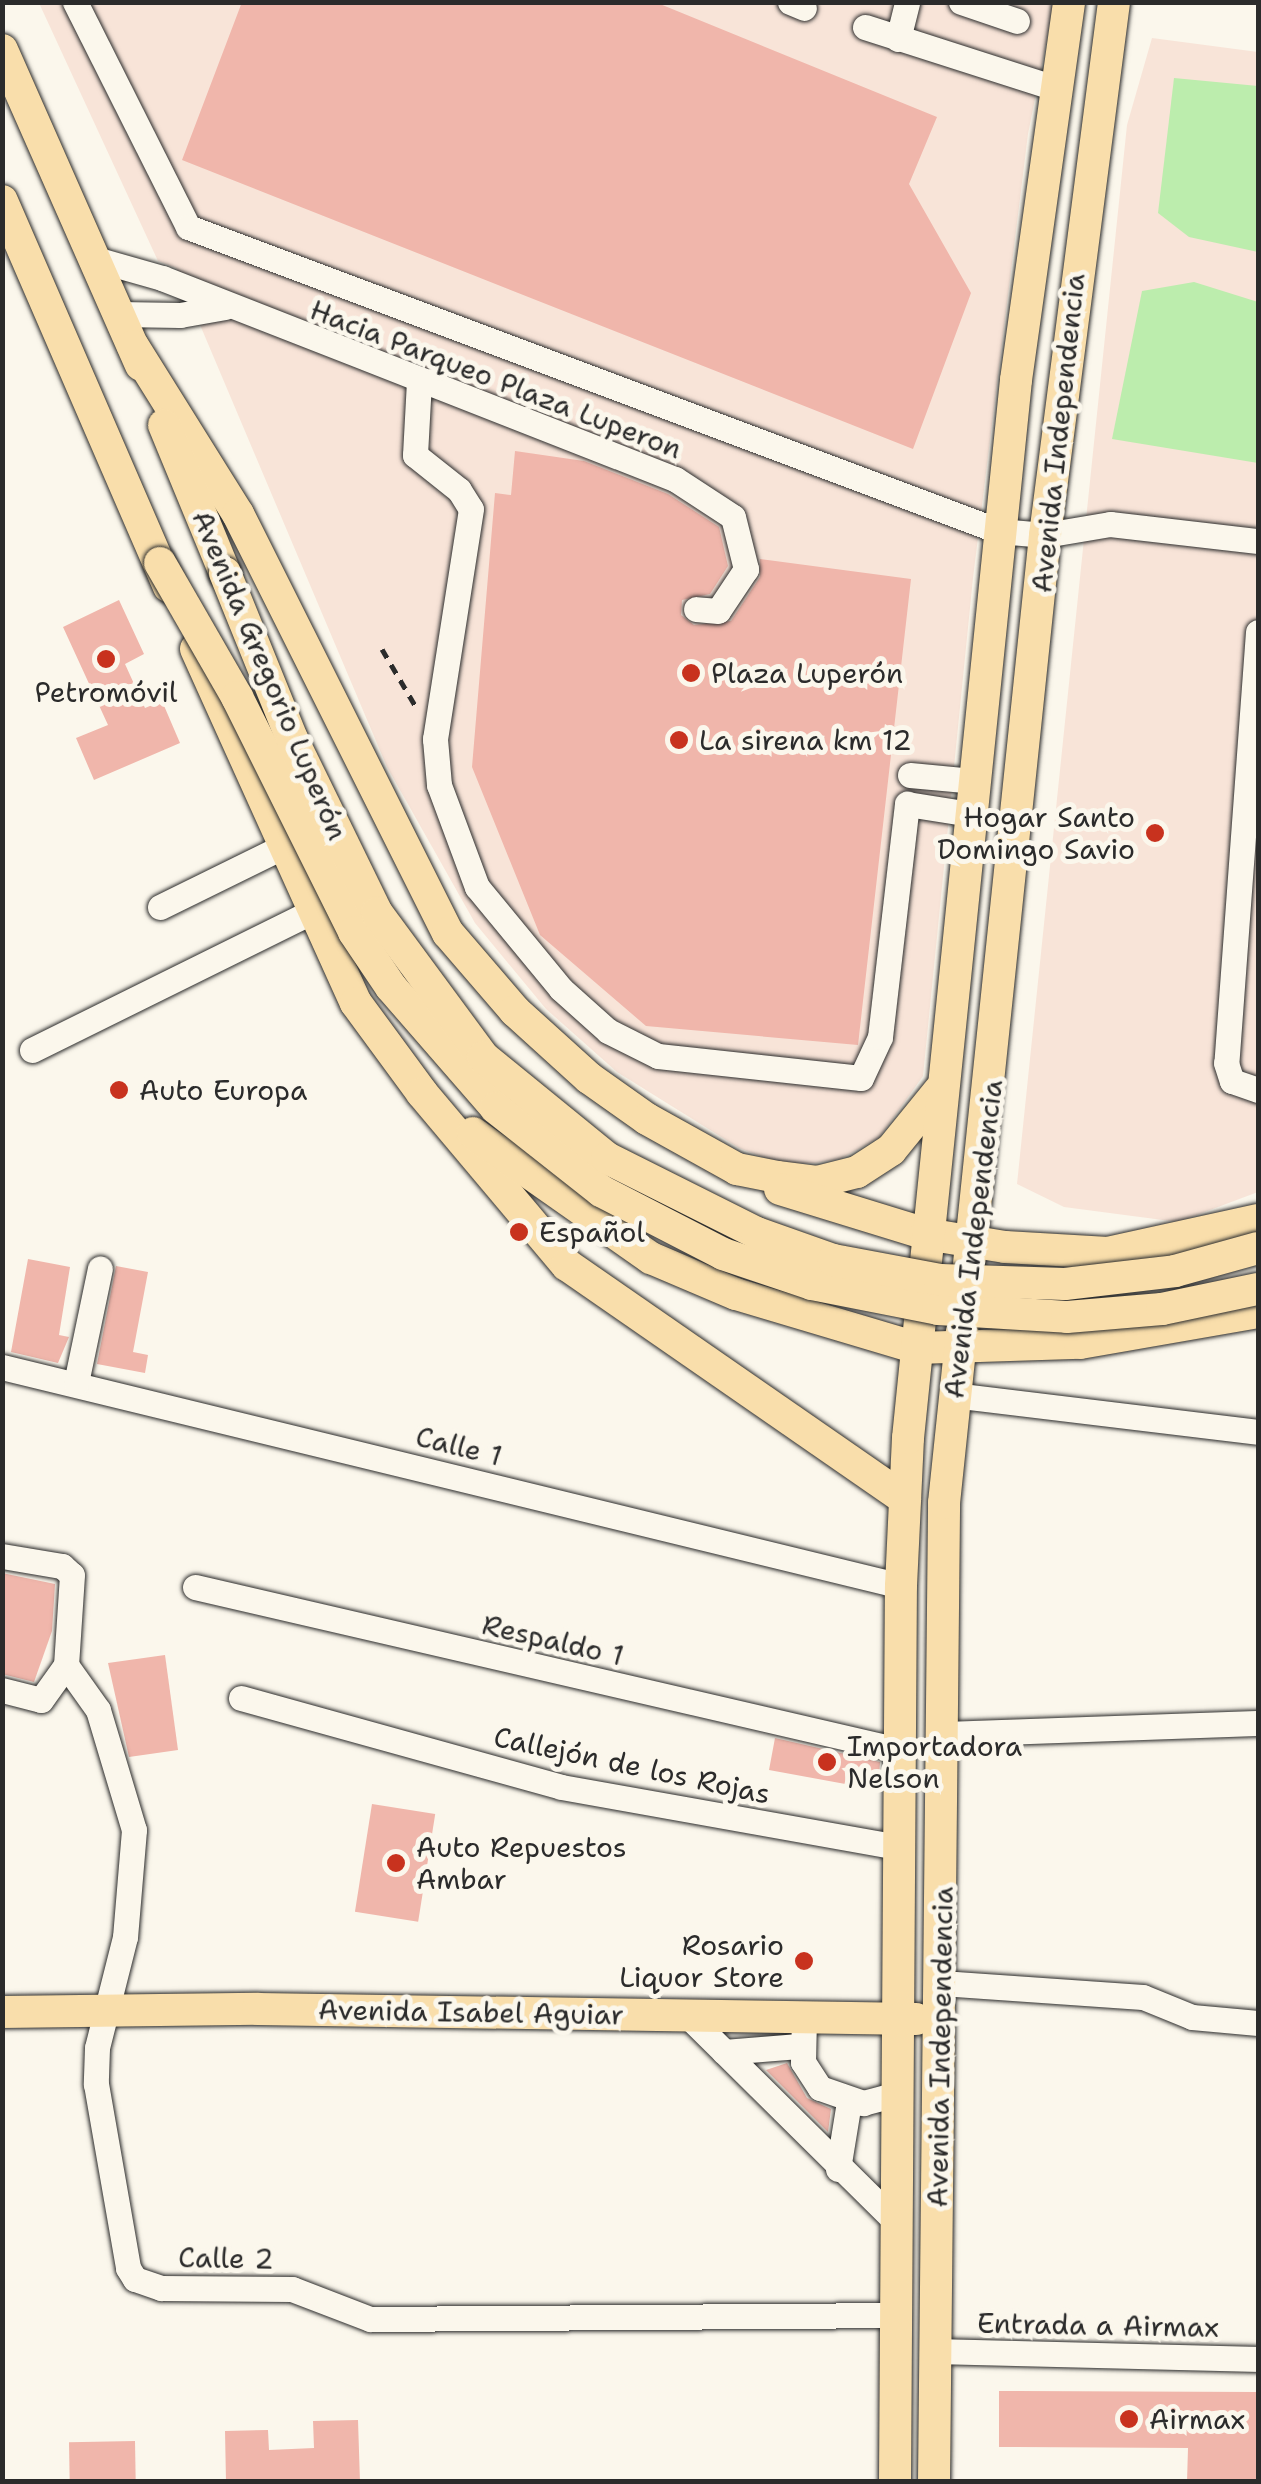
<!DOCTYPE html>
<html>
<head>
<meta charset="utf-8">
<style>
  body { margin:0 }
  #map { position:relative; width:1261px; height:2484px; overflow:hidden; background:#fbf7ec; font-family:"Shantell Sans",sans-serif }
  div>[style] { position:absolute }
  .built>* { inset:0; background:#f8e4d8 }
  .green>* { inset:0; background:#bcedad }
  .building>* { inset:0; background:#f0b6ab; transform-origin:0 0 }
  .path>* { height:5px; margin-top:-2.5px; transform-origin:0; background:repeating-linear-gradient(90deg,#2b2b2b 0 10px,transparent 0 18px) }
  .roads { filter:drop-shadow(0 0 2px #2b2b2b) drop-shadow(0 0 2px #2b2b2b) }
  .minor>* { height:25px; margin:-12.5px; padding:0 12.5px; transform-origin:12.5px; border-radius:12.5px; background:#fbf7ec }
  .major>* { height:32px; margin:-16px; padding:0 16px; transform-origin:16px; border-radius:16px; background:#f9deab }
  .bridges { filter:drop-shadow(0 0 2px #2b2b2b) drop-shadow(0 0 2px #2b2b2b) }
  .major-bridge>* { height:32px; margin:-16px; padding:0 16px; transform-origin:16px; border-radius:16px; background:#f9deab }
  .dots>* { width:28px; height:28px; translate:-50% -50%; box-sizing:border-box; border:5px solid #fbf7ec; border-radius:50% }
  span { translate:-50% -50%; white-space:nowrap; text-align:center; line-height:1.15; -webkit-text-stroke:10px #fbf7ec; paint-order:stroke }
  .street-label { font-size:28px; color:#2b2b2b }
  .poi-label { font-size:28px; color:#2b2b2b }
  .left { translate:0 -50%; text-align:left }
  .right { translate:-100% -50%; text-align:right }
  .frame { position:absolute; inset:0; border:5px solid #2b2b2b; pointer-events:none }
</style>
</head>
<body>
<div id="map">
  <div class="built">
    <i style="clip-path:polygon(39px 3px,1054px 3px,1028px 134px,973px 578px,923px 1076px,879px 1138px,840px 1159px,815px 1163px,779px 1163px,739px 1148px,617px 1072px,546px 1009px,475px 923px,387px 767px,176px 268px,158px 261px)"></i>
    <i style="clip-path:polygon(1152px 38px,1258px 52px,1258px 1192px,1178px 1222px,1064px 1207px,1017px 1184px,1127px 125px)"></i>
  </div>
  <div class="green">
    <i style="clip-path:polygon(1174px 78px,1258px 86px,1258px 252px,1189px 237px,1158px 213px)"></i>
    <i style="clip-path:polygon(1194px 282px,1258px 302px,1258px 463px,1112px 439px,1142px 291px)"></i>
  </div>
  <div class="building">
    <i style="clip-path:polygon(242px 2px,655px 2px,937px 117px,909px 184px,971px 293px,913px 449px,182px 160px)"></i>
    <i style="clip-path:polygon(515px 451px,584px 461px,668px 494px,719px 527px,728px 566px,710px 594px,682px 600px,681px 615px,694px 625px,731px 621px,760px 577px,760px 559px,911px 579px,858px 1045px,646px 1026px,540px 935px,472px 767px,495px 493px,511px 495px)"></i>
    <i style="clip-path:polygon(119px 600px,144px 654px,125px 664px,145px 708px,162px 701px,180px 743px,94px 780px,76px 738px,108px 725px,63px 627px)"></i>
    <i style="clip-path:polygon(28px 1259px,70px 1267px,59px 1335px,69px 1337px,58px 1363px,11px 1352px)"></i>
    <i style="clip-path:polygon(116px 1266px,148px 1272px,133px 1352px,148px 1355px,145px 1373px,97px 1364px)"></i>
    <i style="clip-path:polygon(2px 1573px,55px 1584px,52px 1631px,34px 1682px,2px 1674px)"></i>
    <i style="clip-path:polygon(165px 1655px,178px 1750px,129px 1757px,108px 1663px)"></i>
    <i style="clip-path:polygon(775px 1738px,880px 1762px,878px 1790px,769px 1770px)"></i>
    <i style="left:372px;top:1804px;width:64px;height:109px;rotate:9deg"></i>
    <i style="clip-path:polygon(787px 2063px,807px 2098px,831px 2109px,828px 2132px,766px 2070px)"></i>
    <i style="clip-path:polygon(999px 2391px,1258px 2392px,1258px 2482px,1187px 2482px,1188px 2448px,999px 2447px)"></i>
    <i style="clip-path:polygon(358px 2420px,360px 2482px,226px 2482px,225px 2431px,268px 2430px,269px 2450px,314px 2448px,313px 2421px)"></i>
    <i style="left:135px;top:2441px;width:41px;height:66px;rotate:89deg"></i>
  </div>
  <div class="path">
    <i style="left:382px;top:649px;width:67px;rotate:59.6deg"></i>
  </div>
  <div class="roads">
    <div class="minor">
      <i style="left:75px;top:2px;width:252px;rotate:63.3deg"></i>
      <i style="left:188px;top:227px;width:866px;rotate:20.55deg"></i>
      <i style="left:999px;top:531px;width:46px;rotate:5deg"></i>
      <i style="left:1045px;top:535px;width:66px;rotate:-9.6deg"></i>
      <i style="left:1110px;top:524px;width:149px;rotate:6.6deg"></i>
      <i style="left:790px;top:2px;width:15px;rotate:23deg"></i>
      <i style="left:961px;top:2px;width:59px;rotate:18.7deg"></i>
      <i style="left:865px;top:27px;width:200px;rotate:17.8deg"></i>
      <i style="left:898px;top:39px;width:38px;rotate:-76deg"></i>
      <i style="left:95px;top:259px;width:70px;rotate:15.8deg"></i>
      <i style="left:162px;top:278px;width:551px;rotate:21.4deg"></i>
      <i style="left:675px;top:479px;width:69px;rotate:33.2deg"></i>
      <i style="left:733px;top:517px;width:54px;rotate:76deg"></i>
      <i style="left:746px;top:569px;width:50px;rotate:123.7deg"></i>
      <i style="left:718px;top:611px;width:22px;rotate:-175deg"></i>
      <i style="left:119px;top:314px;width:61px;rotate:0.9deg"></i>
      <i style="left:180px;top:315px;width:46px;rotate:-10.1deg"></i>
      <i style="left:419px;top:381px;width:74px;rotate:93.1deg"></i>
      <i style="left:415px;top:455px;width:56px;rotate:38.5deg"></i>
      <i style="left:459px;top:490px;width:22px;rotate:58deg"></i>
      <i style="left:471px;top:509px;width:233px;rotate:98.9deg"></i>
      <i style="left:435px;top:739px;width:46px;rotate:85deg"></i>
      <i style="left:439px;top:785px;width:109px;rotate:69.6deg"></i>
      <i style="left:477px;top:887px;width:132px;rotate:50.5deg"></i>
      <i style="left:561px;top:989px;width:63px;rotate:41.8deg"></i>
      <i style="left:608px;top:1031px;width:56px;rotate:26.6deg"></i>
      <i style="left:658px;top:1056px;width:204px;rotate:6.2deg"></i>
      <i style="left:861px;top:1078px;width:45px;rotate:-65.1deg"></i>
      <i style="left:880px;top:1037px;width:235px;rotate:-83.4deg"></i>
      <i style="left:907px;top:804px;width:64px;rotate:9deg"></i>
      <i style="left:1258px;top:632px;width:432px;rotate:94.2deg"></i>
      <i style="left:1226px;top:1063px;width:19px;rotate:72deg"></i>
      <i style="left:1232px;top:1081px;width:28px;rotate:19deg"></i>
      <i style="left:910px;top:775px;width:63px;rotate:5.4deg"></i>
      <i style="left:160px;top:907px;width:136px;rotate:-26.2deg"></i>
      <i style="left:32px;top:1050px;width:313px;rotate:-26.3deg"></i>
      <i style="left:2px;top:1367px;width:925px;rotate:13.69deg"></i>
      <i style="left:76px;top:1383px;width:117px;rotate:-78.2deg"></i>
      <i style="left:953px;top:1395px;width:307px;rotate:6.9deg"></i>
      <i style="left:2px;top:1556px;width:61px;rotate:9.5deg"></i>
      <i style="left:62px;top:1566px;width:13px;rotate:42deg"></i>
      <i style="left:72px;top:1575px;width:90px;rotate:93.8deg"></i>
      <i style="left:66px;top:1665px;width:55px;rotate:54.6deg"></i>
      <i style="left:98px;top:1710px;width:125px;rotate:73.3deg"></i>
      <i style="left:134px;top:1830px;width:107px;rotate:94.8deg"></i>
      <i style="left:125px;top:1937px;width:114px;rotate:104.2deg"></i>
      <i style="left:97px;top:2048px;width:36px;rotate:92deg"></i>
      <i style="left:96px;top:2084px;width:187px;rotate:80.1deg"></i>
      <i style="left:128px;top:2268px;width:13px;rotate:58deg"></i>
      <i style="left:135px;top:2279px;width:28px;rotate:19deg"></i>
      <i style="left:161px;top:2288px;width:131px;rotate:0.4deg"></i>
      <i style="left:292px;top:2289px;width:84px;rotate:21deg"></i>
      <i style="left:370px;top:2319px;width:527px;rotate:-0.43deg"></i>
      <i style="left:195px;top:1587px;width:723px;rotate:13.04deg"></i>
      <i style="left:2px;top:1690px;width:40px;rotate:14.4deg"></i>
      <i style="left:41px;top:1700px;width:43px;rotate:-54.5deg"></i>
      <i style="left:241px;top:1698px;width:332px;rotate:15.5deg"></i>
      <i style="left:561px;top:1787px;width:342px;rotate:10.1deg"></i>
      <i style="left:943px;top:1734px;width:315px;rotate:-2deg"></i>
      <i style="left:941px;top:1983px;width:202px;rotate:4deg"></i>
      <i style="left:1143px;top:1997px;width:53px;rotate:22.2deg"></i>
      <i style="left:1192px;top:2017px;width:66px;rotate:5.2deg"></i>
      <i style="left:687px;top:2015px;width:298px;rotate:44.7deg"></i>
      <i style="left:804px;top:2018px;width:44px;rotate:91.3deg"></i>
      <i style="left:803px;top:2062px;width:31px;rotate:57deg"></i>
      <i style="left:820px;top:2088px;width:46px;rotate:19.2deg"></i>
      <i style="left:863px;top:2103px;width:34px;rotate:-15deg"></i>
      <i style="left:724px;top:2052px;width:75px;rotate:-4.6deg"></i>
      <i style="left:838px;top:2169px;width:68px;rotate:-80.7deg"></i>
      <i style="left:936px;top:2351px;width:322px;rotate:1.4deg"></i>
    </div>
    <div class="major">
      <i style="left:2px;top:50px;width:344px;rotate:66.2deg"></i>
      <i style="left:2px;top:201px;width:420px;rotate:66.6deg"></i>
      <i style="left:133px;top:346px;width:198px;rotate:58deg"></i>
      <i style="left:238px;top:514px;width:469px;rotate:63.4deg"></i>
      <i style="left:448px;top:933px;width:103px;rotate:49.3deg"></i>
      <i style="left:515px;top:1011px;width:100px;rotate:42.2deg"></i>
      <i style="left:589px;top:1078px;width:71px;rotate:35.3deg"></i>
      <i style="left:647px;top:1119px;width:103px;rotate:29.1deg"></i>
      <i style="left:737px;top:1169px;width:41px;rotate:11.3deg"></i>
      <i style="left:777px;top:1177px;width:40px;rotate:7.1deg"></i>
      <i style="left:817px;top:1182px;width:41px;rotate:-14deg"></i>
      <i style="left:857px;top:1172px;width:40px;rotate:-32.9deg"></i>
      <i style="left:891px;top:1150px;width:76px;rotate:-50.9deg"></i>
      <i style="left:164px;top:425px;width:160px;rotate:67.6deg"></i>
      <i style="left:196px;top:649px;width:388px;rotate:65.7deg"></i>
      <i style="left:356px;top:1003px;width:112px;rotate:53.7deg"></i>
      <i style="left:422px;top:1093px;width:225px;rotate:49.9deg"></i>
      <i style="left:567px;top:1265px;width:411px;rotate:34.7deg"></i>
      <i style="left:473px;top:1133px;width:218px;rotate:35.1deg"></i>
      <i style="left:651px;top:1258px;width:92px;rotate:23deg"></i>
      <i style="left:736px;top:1294px;width:189px;rotate:16.6deg"></i>
      <i style="left:917px;top:1348px;width:163px;rotate:-1.8deg"></i>
      <i style="left:1080px;top:1343px;width:181px;rotate:-9.9deg"></i>
      <i style="left:780px;top:1189px;width:153px;rotate:17.1deg"></i>
      <i style="left:926px;top:1234px;width:80px;rotate:9.3deg"></i>
      <i style="left:1005px;top:1247px;width:103px;rotate:3.3deg"></i>
      <i style="left:1108px;top:1253px;width:154px;rotate:-12.4deg"></i>
      <i style="left:2px;top:2012px;width:256px;rotate:-0.7deg"></i>
      <i style="left:258px;top:2009px;width:658px;rotate:0.87deg"></i>
      <i style="left:895px;top:2482px;width:896px;rotate:-89.62deg"></i>
      <i style="left:901px;top:1586px;width:148px;rotate:-87.3deg"></i>
      <i style="left:908px;top:1438px;width:1063px;rotate:-84.17deg"></i>
      <i style="left:1016px;top:380px;width:382px;rotate:-82deg"></i>
      <i style="left:934px;top:2482px;width:979px;rotate:-89.41deg"></i>
      <i style="left:944px;top:1503px;width:973px;rotate:-84.04deg"></i>
      <i style="left:1045px;top:535px;width:537px;rotate:-82.62deg"></i>
    </div>
  </div>
  <div class="bridges">
    <div class="major-bridge">
      <i style="left:160px;top:563px;width:155px;rotate:60.1deg"></i>
      <i style="left:237px;top:697px;width:263px;rotate:63.5deg"></i>
      <i style="left:354px;top:932px;width:66px;rotate:56.1deg"></i>
      <i style="left:391px;top:987px;width:160px;rotate:49deg"></i>
      <i style="left:496px;top:1108px;width:134px;rotate:38.3deg"></i>
      <i style="left:601px;top:1191px;width:137px;rotate:27.3deg"></i>
      <i style="left:723px;top:1254px;width:94px;rotate:18.6deg"></i>
      <i style="left:812px;top:1284px;width:128px;rotate:11.2deg"></i>
      <i style="left:938px;top:1309px;width:129px;rotate:3.5deg"></i>
      <i style="left:1067px;top:1317px;width:95px;rotate:-4.8deg"></i>
      <i style="left:1162px;top:1309px;width:98px;rotate:-11.8deg"></i>
      <i style="left:225px;top:573px;width:179px;rotate:68deg"></i>
      <i style="left:292px;top:739px;width:194px;rotate:64deg"></i>
      <i style="left:377px;top:913px;width:179px;rotate:53.6deg"></i>
      <i style="left:483px;top:1057px;width:160px;rotate:39.2deg"></i>
      <i style="left:607px;top:1158px;width:168px;rotate:26.6deg"></i>
      <i style="left:757px;top:1233px;width:81px;rotate:19.6deg"></i>
      <i style="left:833px;top:1260px;width:109px;rotate:10.6deg"></i>
      <i style="left:940px;top:1280px;width:125px;rotate:1.8deg"></i>
      <i style="left:1065px;top:1284px;width:111px;rotate:-6.7deg"></i>
      <i style="left:1175px;top:1271px;width:86px;rotate:-15.5deg"></i>
    </div>
  </div>
  <div class="dots">
    <i style="left:106px;top:659px;background:#c8321e"></i>
    <i style="left:691px;top:673px;background:#c8321e"></i>
    <i style="left:679px;top:740px;background:#c8321e"></i>
    <i style="left:1155px;top:833px;background:#c8321e"></i>
    <i style="left:119px;top:1090px;background:#c8321e"></i>
    <i style="left:519px;top:1232px;background:#c8321e"></i>
    <i style="left:827px;top:1762px;background:#c8321e"></i>
    <i style="left:396px;top:1863px;background:#c8321e"></i>
    <i style="left:804px;top:1961px;background:#c8321e"></i>
    <i style="left:1129px;top:2419px;background:#c8321e"></i>
  </div>
  <div class="street-label">
    <span style="left:496px;top:379px;rotate:21deg">Hacia Parqueo Plaza Luperon</span>
    <span style="left:1058px;top:433px;rotate:-84deg">Avenida Independencia</span>
    <span style="left:270px;top:675px;rotate:67deg">Avenida Gregorio Luperón</span>
    <span style="left:973px;top:1239px;rotate:-83deg">Avenida Independencia</span>
    <span style="left:459px;top:1446px;rotate:14deg">Calle 1</span>
    <span style="left:553px;top:1640px;rotate:13deg">Respaldo 1</span>
    <span style="left:632px;top:1765px;rotate:12deg">Callejón de los Rojas</span>
    <span style="left:471px;top:2012px;rotate:1deg">Avenida Isabel Aguiar</span>
    <span style="left:940px;top:2047px;rotate:-89deg">Avenida Independencia</span>
    <span style="left:226px;top:2258px;rotate:1deg">Calle 2</span>
    <span style="left:1098px;top:2325px;rotate:1deg">Entrada a Airmax</span>
  </div>
  <div class="poi-label">
    <span class="left" style="left:711px;top:673px">Plaza Luperón</span>
    <span style="left:106px;top:692px">Petromóvil</span>
    <span class="left" style="left:699px;top:740px">La sirena km 12</span>
    <span class="right" style="left:1135px;top:833px">Hogar Santo<br>Domingo Savio</span>
    <span class="left" style="left:139px;top:1090px">Auto Europa</span>
    <span class="left" style="left:539px;top:1232px">Español</span>
    <span class="left" style="left:847px;top:1762px">Importadora<br>Nelson</span>
    <span class="left" style="left:416px;top:1863px">Auto Repuestos<br>Ambar</span>
    <span class="right" style="left:784px;top:1961px">Rosario<br>Liquor Store</span>
    <span class="left" style="left:1149px;top:2419px">Airmax</span>
  </div>
  <div class="frame"></div>
</div>
</body>
</html>
